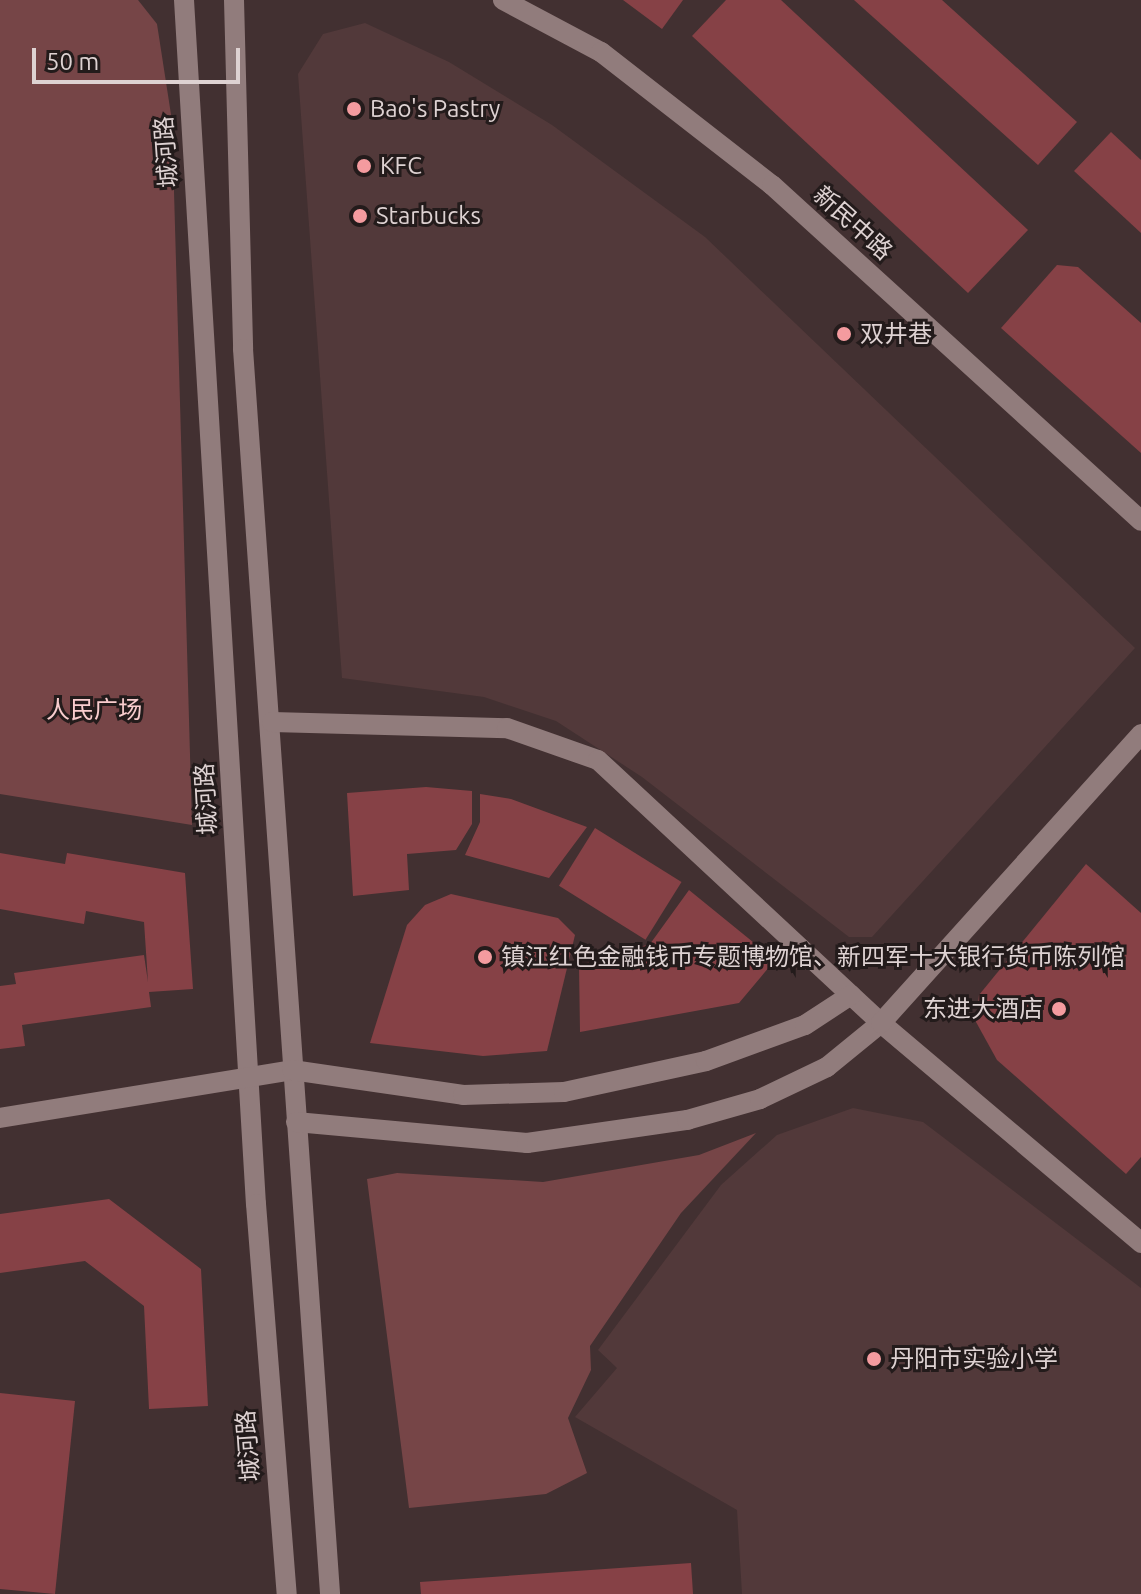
<!DOCTYPE html>
<html>
<head>
<meta charset="utf-8">
<style>
  body { margin:0 }
  #map { position:relative; width:1141px; height:1594px; overflow:hidden; background:#423031; font-family:Ubuntu,"Noto Sans SC",sans-serif }
  div>[style] { position:absolute }
  .built>* { inset:0; background:#52393a }
  .green>* { inset:0; background:#764547 }
  .building>* { inset:0; background:#864146; transform-origin:0 0 }
  .secondary>* { height:20px; margin:-10px; padding:0 10px; transform-origin:10px; border-radius:10px; background:#917c7c }
  .dots>* { width:22px; height:22px; translate:-50% -50%; box-sizing:border-box; border:4px solid #231b1b; border-radius:50% }
  span { translate:-50% -50%; white-space:nowrap; text-align:center; line-height:1.15; -webkit-text-stroke:6px #231b1b; paint-order:stroke }
  .poi-label { font-size:24px; color:#ded2d2 }
  .left { translate:0 -50%; text-align:left }
  .right { translate:-100% -50%; text-align:right }
  .street-label { font-size:24px; color:#ded2d2 }
  .park-label { font-size:24px; color:#f9cdce }
  .scale { position:absolute; left:32px; top:48px; width:208px; height:36px; box-sizing:border-box; border:4px solid #ded2d2; border-top:0; padding-left:10px; font-size:24px; line-height:28px; white-space:nowrap; color:#ded2d2; -webkit-text-stroke:6px #231b1b; paint-order:stroke }
</style>
</head>
<body>
<div id="map">
  <div class="built">
    <i style="clip-path:polygon(365px 23px,449px 62px,552px 125px,705px 237px,1135px 648px,872px 937px,849px 937px,642px 777px,556px 721px,484px 697px,342px 678px,298px 74px,323px 34px)"></i>
    <i style="clip-path:polygon(853px 1108px,923px 1122px,1141px 1288px,1141px 1594px,742px 1594px,737px 1510px,575px 1417px,617px 1368px,598px 1350px,721px 1185px,777px 1135px)"></i>
  </div>
  <div class="green">
    <i style="clip-path:polygon(0 0,138px 0,157px 24px,172px 121px,192px 825px,0 794px)"></i>
    <i style="clip-path:polygon(756px 1133px,681px 1213px,590px 1346px,591px 1370px,568px 1418px,587px 1473px,546px 1494px,409px 1508px,367px 1179px,397px 1173px,543px 1182px,699px 1155px)"></i>
  </div>
  <div class="building">
    <i style="clip-path:polygon(623px 0,683px 0,662px 29px)"></i>
    <i style="clip-path:polygon(726px 0,781px 0,1028px 230px,968px 293px,692px 36px)"></i>
    <i style="clip-path:polygon(854px 0,942px 0,1077px 122px,1038px 165px)"></i>
    <i style="clip-path:polygon(1111px 132px,1141px 160px,1141px 233px,1074px 171px)"></i>
    <i style="clip-path:polygon(1057px 265px,1078px 267px,1141px 323px,1141px 453px,1001px 328px)"></i>
    <i style="clip-path:polygon(426px 787px,472px 791px,472px 824px,456px 850px,407px 854px,409px 890px,353px 896px,347px 793px)"></i>
    <i style="clip-path:polygon(480px 794px,511px 799px,587px 827px,549px 878px,465px 855px,480px 822px)"></i>
    <i style="left:595px;top:828px;width:102px;height:68px;rotate:32deg"></i>
    <i style="clip-path:polygon(0 853px,65px 864px,67px 853px,185px 873px,193px 989px,149px 992px,151px 1007px,22px 1025px,25px 1046px,0 1049px,0 986px,16px 984px,14px 973px,144px 955px,148px 982px,144px 922px,86px 911px,84px 924px,0 909px)"></i>
    <i style="clip-path:polygon(1086px 864px,1141px 913px,1141px 1157px,1126px 1174px,997px 1060px,976px 1022px,979px 995px)"></i>
    <i style="clip-path:polygon(689px 890px,775px 960px,739px 1003px,580px 1032px,579px 965px,650px 944px)"></i>
    <i style="clip-path:polygon(451px 894px,558px 918px,575px 935px,547px 1051px,483px 1056px,370px 1043px,407px 925px,425px 905px)"></i>
    <i style="clip-path:polygon(109px 1199px,201px 1269px,208px 1406px,149px 1409px,144px 1306px,85px 1261px,0 1273px,0 1214px)"></i>
    <i style="clip-path:polygon(0 1393px,75px 1401px,55px 1594px,0 1589px)"></i>
    <i style="clip-path:polygon(691px 1563px,693px 1594px,421px 1594px,420px 1582px)"></i>
  </div>
  <div class="secondary">
    <i style="left:184px;top:0;width:1206px;rotate:86.58deg"></i>
    <i style="left:256px;top:1204px;width:391px;rotate:85.5deg"></i>
    <i style="left:234px;top:0;width:349px;rotate:88.5deg"></i>
    <i style="left:243px;top:349px;width:1248px;rotate:86deg"></i>
    <i style="left:503px;top:0;width:111px;rotate:28deg"></i>
    <i style="left:601px;top:52px;width:217px;rotate:37.9deg"></i>
    <i style="left:772px;top:185px;width:499px;rotate:42.3deg"></i>
    <i style="left:272px;top:722px;width:235px;rotate:1.5deg"></i>
    <i style="left:507px;top:728px;width:96px;rotate:19.4deg"></i>
    <i style="left:598px;top:760px;width:386px;rotate:42.9deg"></i>
    <i style="left:881px;top:1023px;width:341px;rotate:40.2deg"></i>
    <i style="left:0;top:1118px;width:296px;rotate:-9.3deg"></i>
    <i style="left:292px;top:1070px;width:173px;rotate:8.3deg"></i>
    <i style="left:463px;top:1095px;width:101px;rotate:-1.7deg"></i>
    <i style="left:564px;top:1092px;width:145px;rotate:-12.3deg"></i>
    <i style="left:706px;top:1061px;width:105px;rotate:-20deg"></i>
    <i style="left:805px;top:1025px;width:55px;rotate:-33.1deg"></i>
    <i style="left:296px;top:1122px;width:232px;rotate:5.2deg"></i>
    <i style="left:527px;top:1143px;width:162px;rotate:-8.2deg"></i>
    <i style="left:687px;top:1120px;width:76px;rotate:-16deg"></i>
    <i style="left:760px;top:1099px;width:74px;rotate:-25.5deg"></i>
    <i style="left:827px;top:1067px;width:70px;rotate:-39.2deg"></i>
    <i style="left:881px;top:1023px;width:389px;rotate:-48deg"></i>
  </div>
  <div class="dots">
    <i style="left:354px;top:109px;background:#f49b9f"></i>
    <i style="left:364px;top:166px;background:#f49b9f"></i>
    <i style="left:360px;top:216px;background:#f49b9f"></i>
    <i style="left:844px;top:334px;background:#f49b9f"></i>
    <i style="left:485px;top:957px;background:#f49b9f"></i>
    <i style="left:1059px;top:1009px;background:#f49b9f"></i>
    <i style="left:874px;top:1359px;background:#f49b9f"></i>
  </div>
  <div class="poi-label">
    <span class="left" style="left:370px;top:109px">Bao's Pastry</span>
    <span class="left" style="left:380px;top:166px">KFC</span>
    <span class="left" style="left:376px;top:216px">Starbucks</span>
    <span class="left" style="left:860px;top:334px">双井巷</span>
    <span class="left" style="left:501px;top:957px">镇江红色金融钱币专题博物馆、新四军十大银行货币陈列馆</span>
    <span class="right" style="left:1043px;top:1009px">东进大酒店</span>
    <span class="left" style="left:890px;top:1359px">丹阳市实验小学</span>
  </div>
  <div class="street-label">
    <span style="left:166px;top:152px;rotate:-94deg">城河路</span>
    <span style="left:853px;top:223px;rotate:42deg">新民中路</span>
    <span style="left:206px;top:799px;rotate:-93deg">城河路</span>
    <span style="left:248px;top:1446px;rotate:-94deg">城河路</span>
  </div>
  <div class="park-label">
    <span style="left:94px;top:710px">人民广场</span>
  </div>
  <div class="scale">50 m</div>
</div>
</body>
</html>
